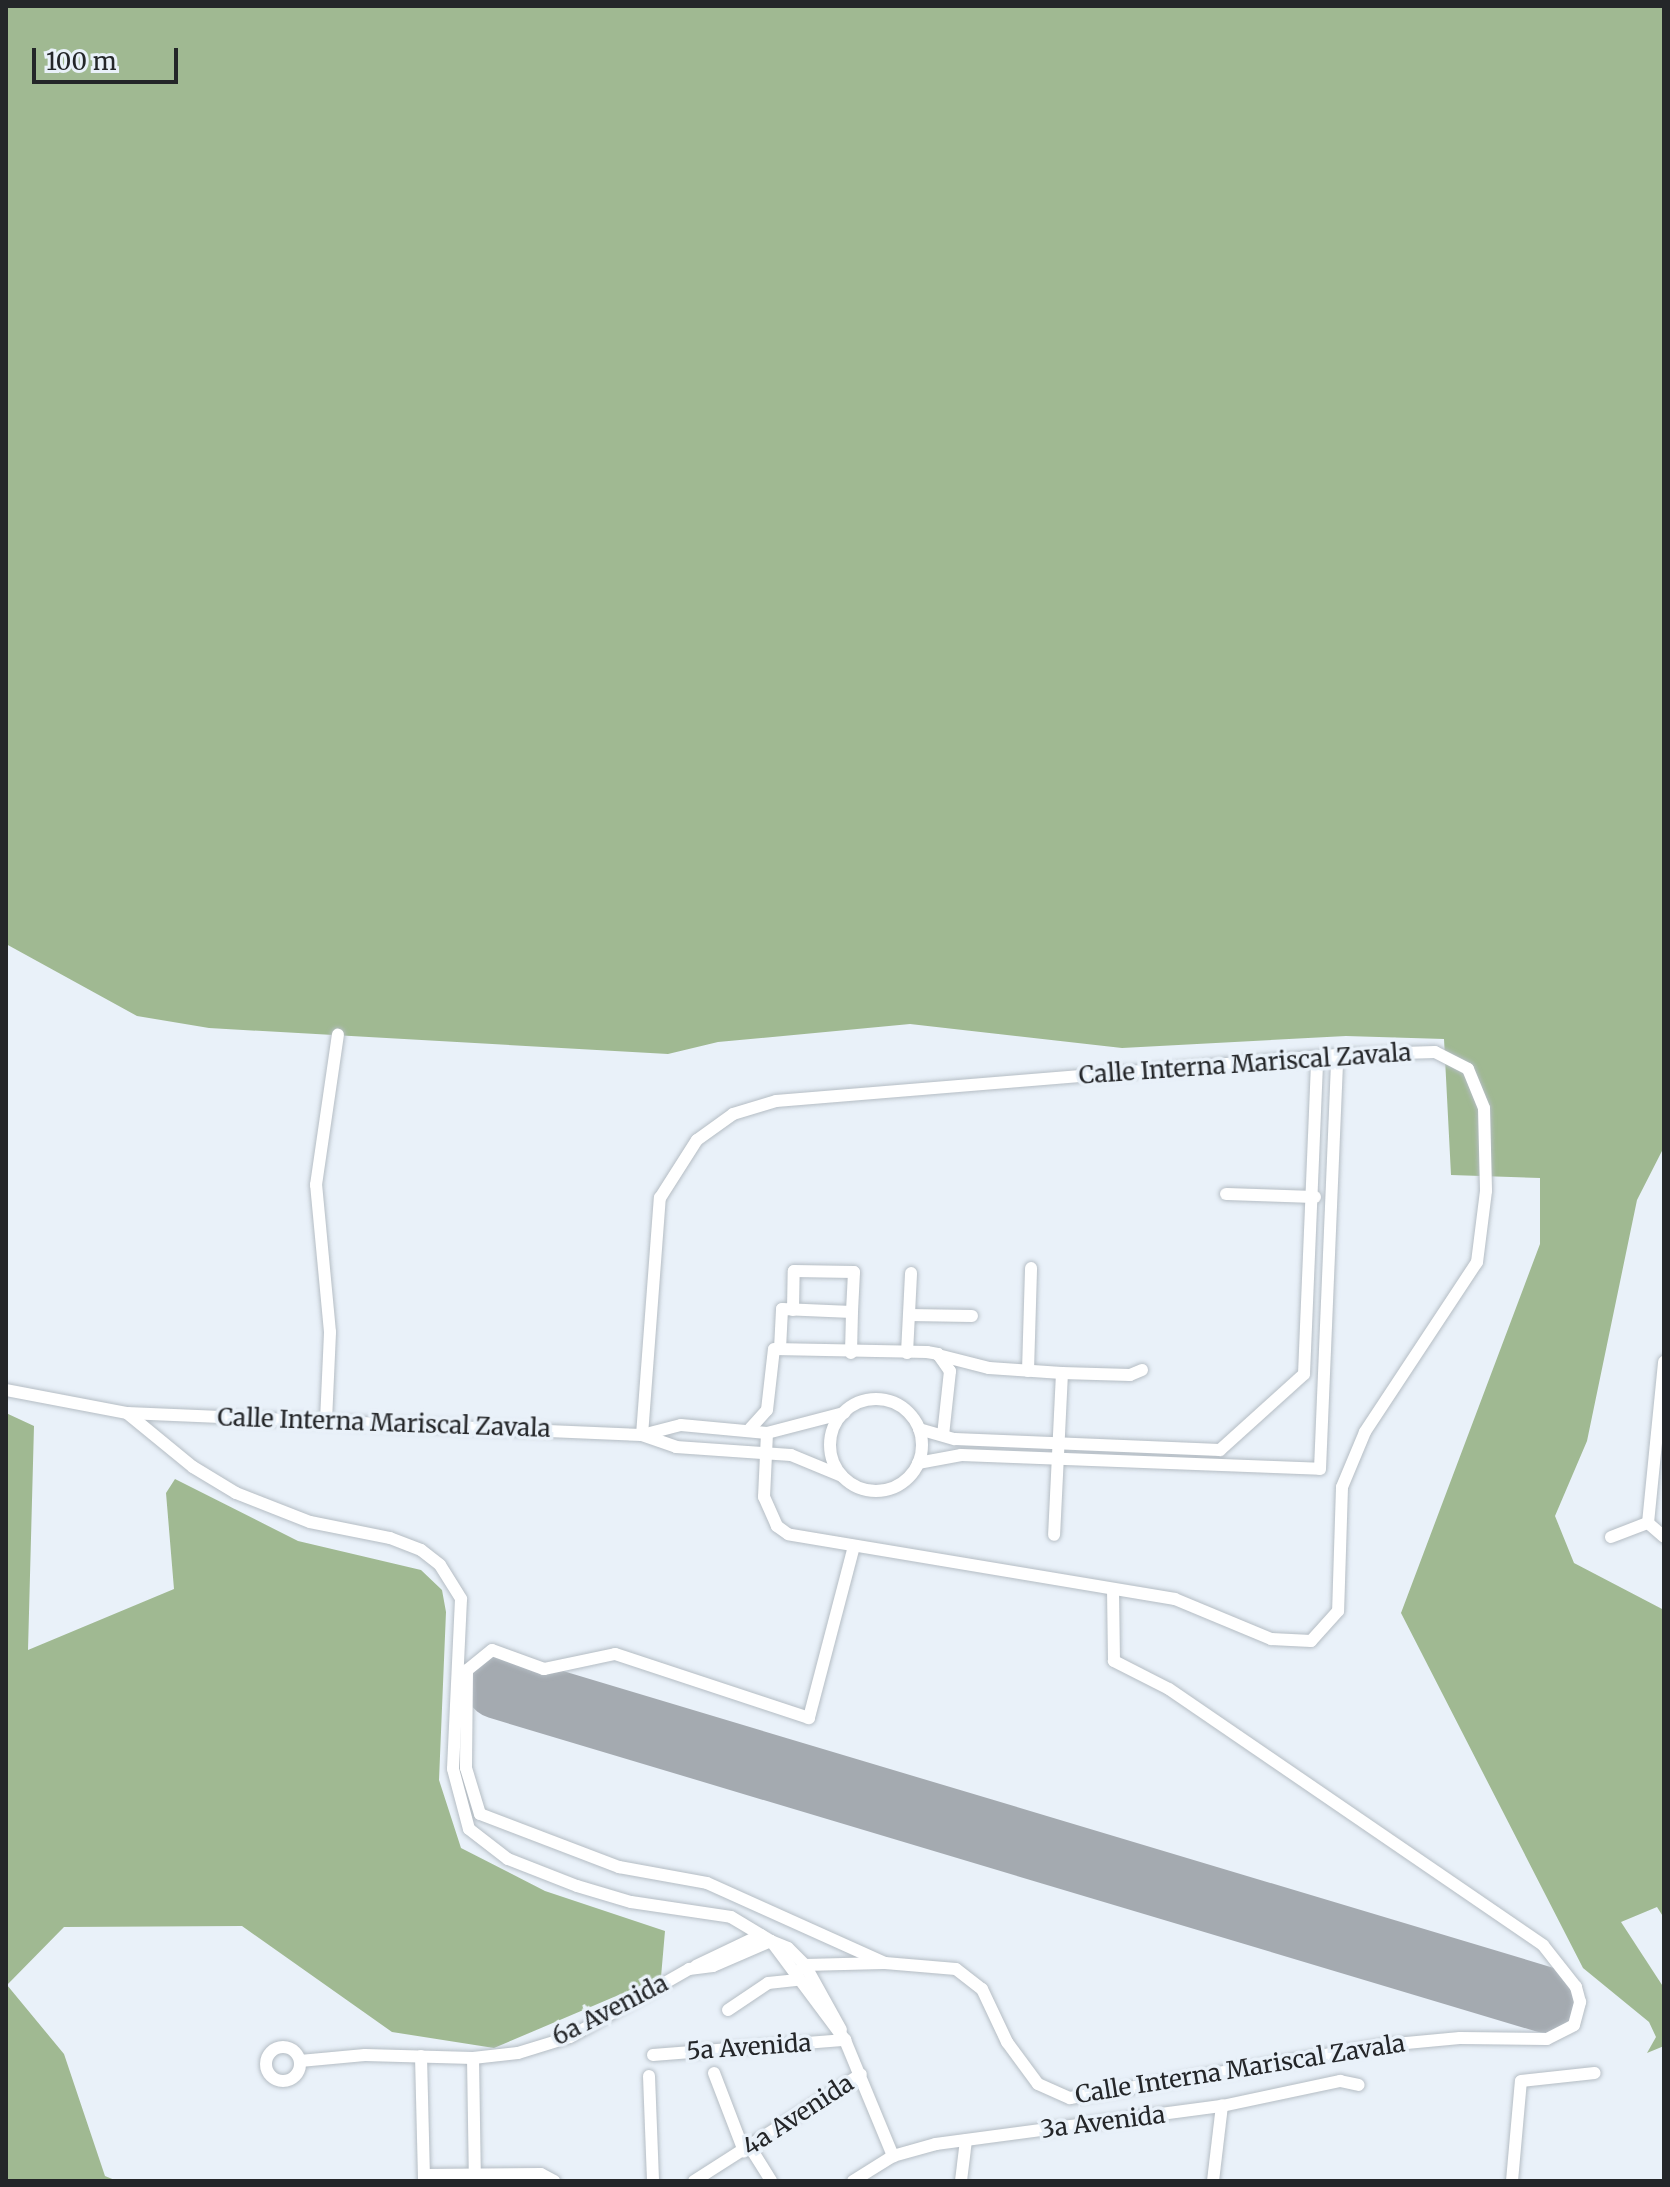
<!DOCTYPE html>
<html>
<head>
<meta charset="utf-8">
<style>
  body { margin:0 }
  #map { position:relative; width:1670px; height:2187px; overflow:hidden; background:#e9f1f9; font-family:Merriweather,serif }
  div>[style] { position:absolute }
  .forest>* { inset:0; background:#a0b992 }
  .runway>* { height:66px; margin:-33px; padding:0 33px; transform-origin:33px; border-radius:33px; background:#a4aab0 }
  .roads { filter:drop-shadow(0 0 2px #b5bdc4) drop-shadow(0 0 2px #b5bdc4) }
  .street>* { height:12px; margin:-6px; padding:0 6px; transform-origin:6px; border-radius:6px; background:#fff }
  .street>.ring { margin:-6px; padding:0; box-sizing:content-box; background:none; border:12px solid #fff; border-radius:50% }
  span { translate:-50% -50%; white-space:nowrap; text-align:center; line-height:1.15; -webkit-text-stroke:7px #e9f1f9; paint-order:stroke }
  .street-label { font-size:24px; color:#242629 }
  .frame { position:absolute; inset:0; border:8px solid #242629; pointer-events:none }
  .scale { position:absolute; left:32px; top:48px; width:146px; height:36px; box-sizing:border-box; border:4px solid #242629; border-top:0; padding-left:10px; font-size:24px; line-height:28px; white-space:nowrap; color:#242629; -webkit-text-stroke:6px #e9f1f9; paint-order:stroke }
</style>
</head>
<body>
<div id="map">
  <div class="forest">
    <i style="clip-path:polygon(6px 6px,1664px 6px,1664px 1147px,1637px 1200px,1587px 1441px,1555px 1516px,1574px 1563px,1664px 1610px,1664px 1918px,1657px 1907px,1621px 1922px,1664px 1988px,1664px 2046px,1647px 2053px,1656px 2037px,1649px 2022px,1583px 1968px,1401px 1613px,1540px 1244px,1540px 1178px,1451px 1175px,1444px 1039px,1346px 1036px,1122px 1048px,910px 1024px,718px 1042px,668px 1054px,209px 1028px,137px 1016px,6px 944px)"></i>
    <i style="clip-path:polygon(6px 1413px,34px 1426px,28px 1650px,174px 1589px,166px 1493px,175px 1479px,298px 1541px,421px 1570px,442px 1590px,446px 1612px,439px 1780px,461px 1848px,545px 1891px,665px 1931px,661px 1977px,494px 2048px,392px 2032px,242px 1926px,64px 1927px,7px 1985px,64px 2054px,105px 2176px,117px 2181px,6px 2181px)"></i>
  </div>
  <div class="runway">
    <i style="left:498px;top:1686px;width:1094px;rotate:16.68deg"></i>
  </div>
  <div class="roads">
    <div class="street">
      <i style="left:1226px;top:1194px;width:89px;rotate:1.9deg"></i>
      <i style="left:793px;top:1310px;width:39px;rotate:-89deg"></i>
      <i style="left:794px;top:1271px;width:60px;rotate:1deg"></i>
      <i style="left:854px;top:1272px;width:40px;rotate:92.9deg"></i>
      <i style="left:909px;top:1315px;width:63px;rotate:0.9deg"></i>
      <i style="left:780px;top:1349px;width:40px;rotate:-87.1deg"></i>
      <i style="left:782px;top:1309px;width:70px;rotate:2.5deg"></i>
      <i style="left:852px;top:1312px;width:41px;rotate:91.4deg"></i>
      <i style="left:907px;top:1353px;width:80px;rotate:-87.1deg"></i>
      <i style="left:938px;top:1355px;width:53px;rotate:14.3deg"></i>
      <i style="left:989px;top:1368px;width:73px;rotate:3.9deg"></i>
      <i style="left:1062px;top:1373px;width:162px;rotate:92.8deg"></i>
      <i style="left:1028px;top:1371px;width:103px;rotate:-88.3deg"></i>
      <i style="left:1062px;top:1373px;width:68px;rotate:1.7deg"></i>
      <i style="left:1130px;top:1375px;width:13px;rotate:-23deg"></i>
      <i style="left:6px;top:1390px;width:123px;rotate:10.8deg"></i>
      <i style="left:127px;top:1413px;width:515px;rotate:2.45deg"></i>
      <i style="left:642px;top:1435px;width:36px;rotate:19deg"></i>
      <i style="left:676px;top:1447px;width:115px;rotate:4deg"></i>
      <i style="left:791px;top:1455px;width:55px;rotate:22.4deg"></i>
      <i class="ring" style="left:830px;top:1399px;width:80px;height:80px"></i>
      <i style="left:127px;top:1413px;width:85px;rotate:39.3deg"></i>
      <i style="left:193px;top:1467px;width:50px;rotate:31.2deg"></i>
      <i style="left:236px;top:1493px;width:79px;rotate:21.4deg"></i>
      <i style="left:310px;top:1522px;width:82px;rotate:11.3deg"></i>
      <i style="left:390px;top:1538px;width:33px;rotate:21deg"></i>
      <i style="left:421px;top:1550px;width:24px;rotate:38deg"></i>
      <i style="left:440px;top:1565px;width:40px;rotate:58deg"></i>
      <i style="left:461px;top:1599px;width:170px;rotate:92.7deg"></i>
      <i style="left:453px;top:1769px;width:62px;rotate:75.1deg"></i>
      <i style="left:469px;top:1829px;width:49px;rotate:37.6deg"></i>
      <i style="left:508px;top:1859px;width:74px;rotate:21.4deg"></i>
      <i style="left:577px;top:1886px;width:56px;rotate:16.5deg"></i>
      <i style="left:631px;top:1902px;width:101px;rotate:8.5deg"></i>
      <i style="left:731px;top:1917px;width:47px;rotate:31deg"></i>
      <i style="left:771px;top:1941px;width:124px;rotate:53.2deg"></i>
      <i style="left:845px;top:2040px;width:126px;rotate:67.5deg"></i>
      <i style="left:326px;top:1421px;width:89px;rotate:-87.4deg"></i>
      <i style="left:330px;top:1332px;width:148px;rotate:-95.4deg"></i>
      <i style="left:316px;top:1185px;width:152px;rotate:-81.7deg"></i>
      <i style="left:919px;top:1429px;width:37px;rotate:16deg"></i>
      <i style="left:955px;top:1439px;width:265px;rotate:2.4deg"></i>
      <i style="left:1220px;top:1450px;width:113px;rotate:-42.1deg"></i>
      <i style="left:1304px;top:1374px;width:316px;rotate:-87.6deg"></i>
      <i style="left:748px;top:1431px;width:28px;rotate:-48deg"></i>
      <i style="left:767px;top:1410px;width:61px;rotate:-83.5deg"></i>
      <i style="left:774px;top:1349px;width:153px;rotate:1.1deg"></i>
      <i style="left:927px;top:1352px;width:11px;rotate:10deg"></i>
      <i style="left:938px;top:1354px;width:21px;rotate:55deg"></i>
      <i style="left:950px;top:1371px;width:64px;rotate:96.2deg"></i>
      <i style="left:642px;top:1435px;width:238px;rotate:-85.7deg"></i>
      <i style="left:660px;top:1198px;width:69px;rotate:-57.5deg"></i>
      <i style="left:697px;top:1140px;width:44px;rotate:-35.8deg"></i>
      <i style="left:733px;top:1114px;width:45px;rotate:-16.8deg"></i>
      <i style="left:776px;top:1101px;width:563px;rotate:-4.69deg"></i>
      <i style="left:1337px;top:1055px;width:98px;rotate:-1.8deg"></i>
      <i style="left:1435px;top:1052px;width:37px;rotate:27deg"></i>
      <i style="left:1468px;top:1069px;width:42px;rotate:67.7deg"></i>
      <i style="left:1484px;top:1108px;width:83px;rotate:88.6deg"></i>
      <i style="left:1486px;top:1191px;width:72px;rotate:97.2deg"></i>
      <i style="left:1477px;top:1262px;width:204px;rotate:123.4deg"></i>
      <i style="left:1365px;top:1432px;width:60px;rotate:112.7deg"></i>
      <i style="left:1342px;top:1487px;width:124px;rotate:91.8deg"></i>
      <i style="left:1338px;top:1611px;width:40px;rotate:132deg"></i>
      <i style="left:1311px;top:1641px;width:40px;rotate:-177.1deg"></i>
      <i style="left:1271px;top:1639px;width:104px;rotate:-157.4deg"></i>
      <i style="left:1175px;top:1599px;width:392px;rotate:-170.5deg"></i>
      <i style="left:788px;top:1534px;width:14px;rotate:-144deg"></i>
      <i style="left:777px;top:1526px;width:32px;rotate:-114deg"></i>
      <i style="left:764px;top:1497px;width:64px;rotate:-87.3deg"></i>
      <i style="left:642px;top:1435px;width:40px;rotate:-14.4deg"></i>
      <i style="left:681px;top:1425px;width:86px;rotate:5.3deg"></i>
      <i style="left:767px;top:1433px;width:80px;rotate:-14.6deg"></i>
      <i style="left:918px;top:1463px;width:44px;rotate:-10.5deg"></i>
      <i style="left:961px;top:1455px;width:359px;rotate:2.2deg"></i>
      <i style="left:1320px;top:1469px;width:414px;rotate:-87.6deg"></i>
      <i style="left:1648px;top:1523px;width:162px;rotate:-84.3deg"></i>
      <i style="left:1648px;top:1523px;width:21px;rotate:41deg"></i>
      <i style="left:1611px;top:1537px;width:40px;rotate:-21deg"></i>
      <i style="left:854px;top:1546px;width:178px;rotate:104.7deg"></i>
      <i style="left:809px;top:1718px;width:204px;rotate:-161.7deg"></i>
      <i style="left:615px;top:1654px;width:73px;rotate:168.1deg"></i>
      <i style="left:544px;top:1669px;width:55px;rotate:-159.9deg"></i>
      <i style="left:492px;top:1650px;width:32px;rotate:141deg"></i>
      <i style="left:467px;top:1670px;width:98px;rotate:90.6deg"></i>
      <i style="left:466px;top:1768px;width:48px;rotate:73.1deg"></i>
      <i style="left:480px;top:1814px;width:149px;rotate:20.9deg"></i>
      <i style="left:619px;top:1867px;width:89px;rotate:10.3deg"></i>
      <i style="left:707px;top:1883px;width:195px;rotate:24.2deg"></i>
      <i style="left:885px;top:1963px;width:71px;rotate:4.8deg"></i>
      <i style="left:956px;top:1969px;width:33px;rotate:38deg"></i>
      <i style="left:982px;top:1989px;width:59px;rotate:64.7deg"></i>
      <i style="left:1007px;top:2042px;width:52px;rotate:53.6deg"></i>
      <i style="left:1038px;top:2084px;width:35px;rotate:24deg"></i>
      <i style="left:1070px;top:2098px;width:319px;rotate:-9.6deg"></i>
      <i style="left:1385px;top:2045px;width:75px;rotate:-5.3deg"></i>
      <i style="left:1460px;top:2038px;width:87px;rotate:0.7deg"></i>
      <i style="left:1547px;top:2039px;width:30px;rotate:-27deg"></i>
      <i style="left:1574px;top:2025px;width:24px;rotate:-75deg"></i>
      <i style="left:1580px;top:2002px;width:16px;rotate:-105deg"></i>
      <i style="left:1576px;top:1987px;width:53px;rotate:-128.2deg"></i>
      <i style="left:1543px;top:1945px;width:453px;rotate:-145.6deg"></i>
      <i style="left:1169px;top:1689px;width:62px;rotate:-153deg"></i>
      <i style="left:1114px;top:1661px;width:68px;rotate:-90.8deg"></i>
      <i style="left:771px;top:1941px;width:18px;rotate:22deg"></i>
      <i style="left:788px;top:1948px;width:24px;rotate:45deg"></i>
      <i style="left:805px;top:1965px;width:74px;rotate:61deg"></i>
      <i style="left:696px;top:1966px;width:72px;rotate:-25.5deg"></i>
      <i style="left:800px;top:1970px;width:7px;rotate:-45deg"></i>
      <i style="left:805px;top:1965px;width:78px;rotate:-1.5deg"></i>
      <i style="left:728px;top:2010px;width:48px;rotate:-34deg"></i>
      <i style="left:768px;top:1983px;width:30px;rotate:-6deg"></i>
      <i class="ring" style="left:266px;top:2047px;width:22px;height:22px"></i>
      <i style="left:653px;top:2055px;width:193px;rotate:-4.5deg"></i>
      <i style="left:421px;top:2056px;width:125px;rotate:88.6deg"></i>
      <i style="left:473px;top:2058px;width:123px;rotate:89.1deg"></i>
      <i style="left:300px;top:2061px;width:65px;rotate:-5.3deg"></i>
      <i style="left:365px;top:2055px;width:108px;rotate:1.6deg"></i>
      <i style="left:473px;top:2058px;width:45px;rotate:-6.3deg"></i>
      <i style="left:518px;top:2053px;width:54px;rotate:-17.1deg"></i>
      <i style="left:570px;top:2037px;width:137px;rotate:-29.7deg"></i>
      <i style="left:689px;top:1969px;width:24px;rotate:-7deg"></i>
      <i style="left:713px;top:1966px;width:63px;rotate:-23.3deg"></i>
      <i style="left:714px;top:2073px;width:84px;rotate:69deg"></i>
      <i style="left:649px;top:2076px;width:105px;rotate:87.8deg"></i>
      <i style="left:750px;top:2147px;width:40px;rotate:58deg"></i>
      <i style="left:424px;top:2175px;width:117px;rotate:-0.5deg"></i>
      <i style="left:541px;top:2174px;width:15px;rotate:28deg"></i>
      <i style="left:694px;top:2181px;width:198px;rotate:-32.6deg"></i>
      <i style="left:853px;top:2181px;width:47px;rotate:-32deg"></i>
      <i style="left:893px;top:2156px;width:45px;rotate:-15.6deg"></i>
      <i style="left:936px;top:2144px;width:289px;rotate:-7.6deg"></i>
      <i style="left:1222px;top:2106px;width:121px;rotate:-12deg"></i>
      <i style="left:1340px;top:2081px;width:19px;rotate:12deg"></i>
      <i style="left:961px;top:2181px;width:41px;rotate:-83deg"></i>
      <i style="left:1213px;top:2181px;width:76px;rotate:-83.2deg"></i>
      <i style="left:1512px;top:2181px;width:100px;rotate:-84.9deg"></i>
      <i style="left:1521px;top:2081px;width:74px;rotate:-6.2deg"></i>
    </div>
  </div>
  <div class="street-label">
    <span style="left:1245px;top:1064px;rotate:-4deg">Calle Interna Mariscal Zavala</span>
    <span style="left:384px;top:1423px;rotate:2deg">Calle Interna Mariscal Zavala</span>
    <span style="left:610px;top:2010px;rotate:-27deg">6a Avenida</span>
    <span style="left:749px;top:2047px;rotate:-4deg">5a Avenida</span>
    <span style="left:1240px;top:2069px;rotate:-9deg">Calle Interna Mariscal Zavala</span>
    <span style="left:798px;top:2115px;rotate:-33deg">4a Avenida</span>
    <span style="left:1103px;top:2122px;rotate:-7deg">3a Avenida</span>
  </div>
  <div class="frame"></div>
  <div class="scale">100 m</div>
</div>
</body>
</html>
